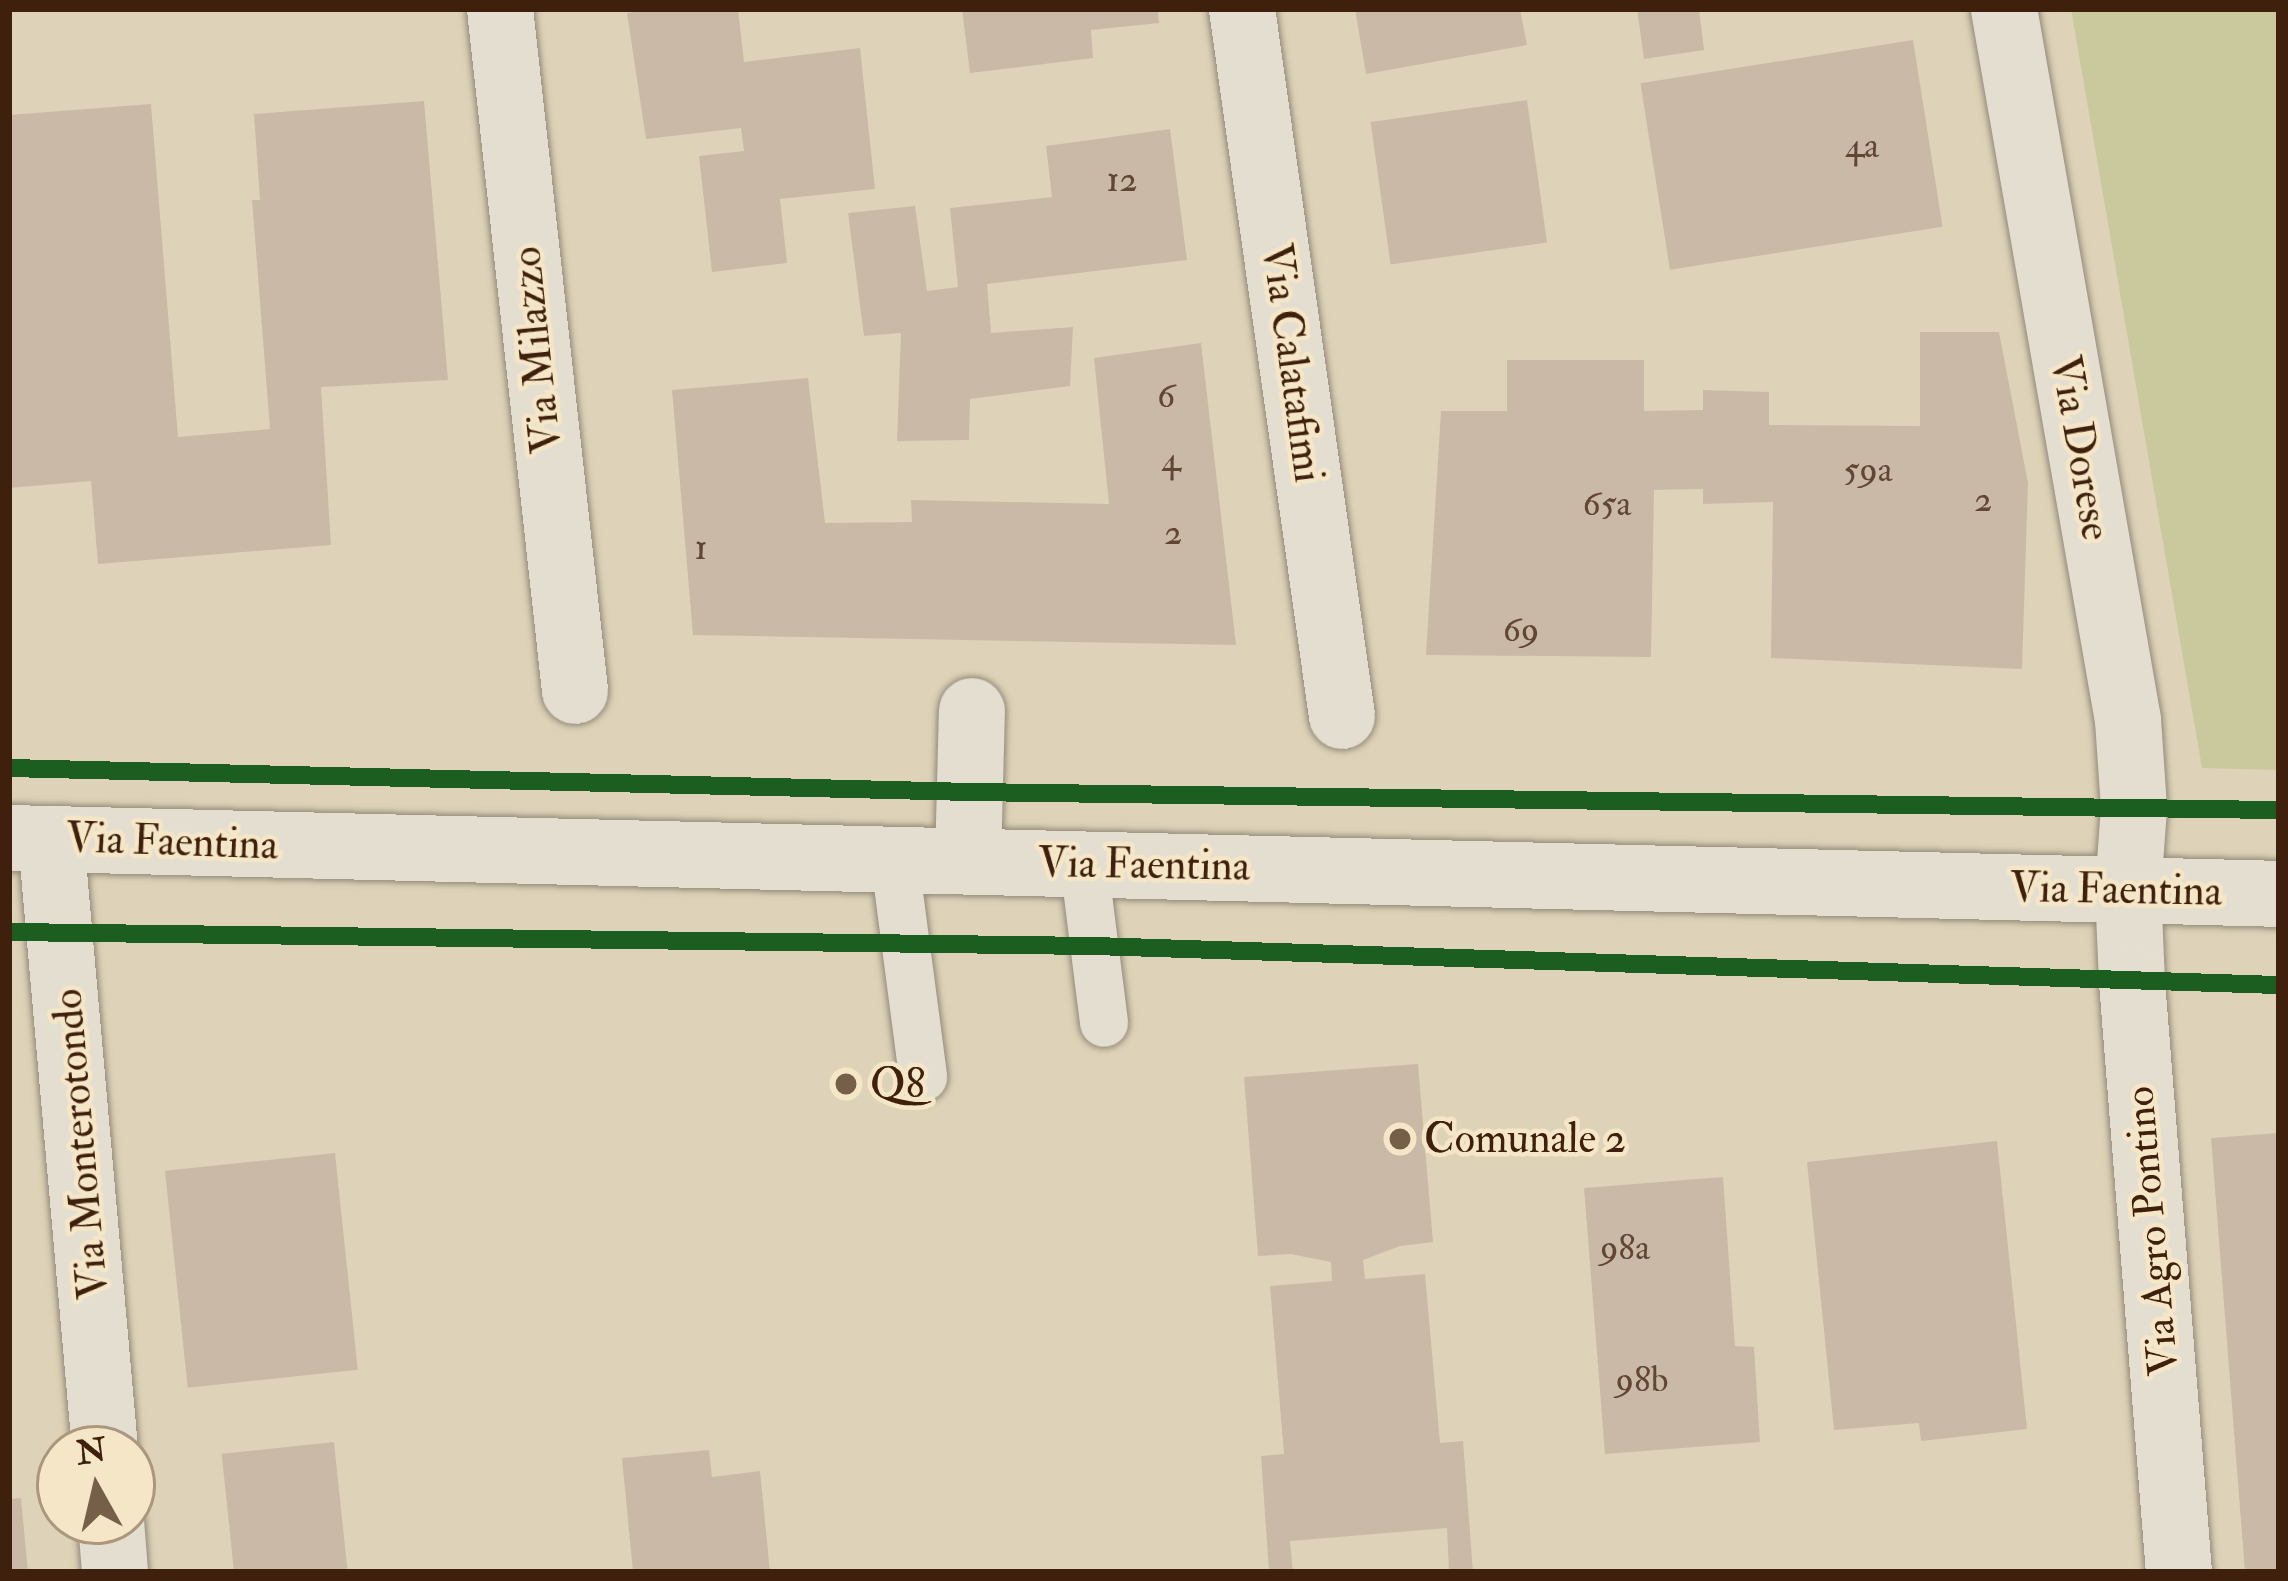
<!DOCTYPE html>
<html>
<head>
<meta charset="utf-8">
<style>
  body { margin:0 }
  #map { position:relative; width:2288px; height:1581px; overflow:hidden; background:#ded3b8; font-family:"IM FELL Double Pica",serif }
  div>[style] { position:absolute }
  .green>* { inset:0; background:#cac89d }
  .building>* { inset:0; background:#cbb9a8; transform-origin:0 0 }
  .roads { filter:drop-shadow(0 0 3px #948a79) drop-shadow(0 0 3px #948a79) }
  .lane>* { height:48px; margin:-24px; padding:0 24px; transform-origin:24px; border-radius:24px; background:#e4ded1 }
  .street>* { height:66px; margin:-33px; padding:0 33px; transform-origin:33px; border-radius:33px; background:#e4ded1 }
  .secondary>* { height:66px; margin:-33px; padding:0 33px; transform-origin:33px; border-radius:33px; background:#e4ded1 }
  .cycleway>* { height:18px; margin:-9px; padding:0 9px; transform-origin:9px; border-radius:9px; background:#1b5e20 }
  .dots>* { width:33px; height:33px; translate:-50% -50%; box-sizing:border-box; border:6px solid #f4e6c6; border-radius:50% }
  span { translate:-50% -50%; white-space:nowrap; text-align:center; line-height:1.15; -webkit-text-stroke:9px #f4e6c6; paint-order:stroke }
  .number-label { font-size:36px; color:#614634 }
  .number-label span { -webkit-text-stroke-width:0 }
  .street-label { font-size:42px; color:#3e200d }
  .poi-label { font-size:42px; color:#3e200d }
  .left { translate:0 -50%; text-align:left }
  .frame { position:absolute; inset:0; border:12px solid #3e200d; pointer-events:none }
  .north { position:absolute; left:36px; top:1425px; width:120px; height:120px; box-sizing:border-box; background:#f4e6c6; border:3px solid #ab977c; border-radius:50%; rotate:352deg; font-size:33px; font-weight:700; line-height:48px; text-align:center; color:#3e200d }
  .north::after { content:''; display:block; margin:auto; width:42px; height:54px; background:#765f49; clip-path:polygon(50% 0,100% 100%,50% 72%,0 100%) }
</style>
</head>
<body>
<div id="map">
  <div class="green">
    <i style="clip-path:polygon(2071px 9px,2279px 9px,2279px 770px,2202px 768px)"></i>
  </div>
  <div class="building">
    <i style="clip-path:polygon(658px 9px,738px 9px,744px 62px,860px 48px,875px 189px,780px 199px,787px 263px,712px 272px,699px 156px,744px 151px,741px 128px,646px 139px,627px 13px)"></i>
    <i style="clip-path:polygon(962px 9px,1158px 9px,1159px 23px,1091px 30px,1093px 58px,970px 73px)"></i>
    <i style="clip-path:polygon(1355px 9px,1520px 9px,1527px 45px,1366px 74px)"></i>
    <i style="clip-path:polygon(1637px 9px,1699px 9px,1704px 50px,1644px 59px)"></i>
    <i style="left:1913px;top:40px;width:189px;height:276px;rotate:81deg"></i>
    <i style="left:1527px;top:100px;width:144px;height:158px;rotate:82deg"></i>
    <i style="clip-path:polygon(424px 101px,448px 380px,321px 387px,331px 545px,98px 564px,91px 481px,9px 488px,9px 115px,151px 104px,178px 437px,270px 429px,252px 200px,260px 200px,254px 114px)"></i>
    <i style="clip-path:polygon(1170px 129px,1187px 260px,987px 284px,991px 333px,1073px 327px,1070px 386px,970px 399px,969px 440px,897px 441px,901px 333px,864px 336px,848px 213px,915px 206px,927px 291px,958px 287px,950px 208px,1052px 197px,1046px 146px)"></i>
    <i style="clip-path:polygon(1920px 332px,1999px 332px,2028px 483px,2022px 669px,1771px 658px,1773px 502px,1703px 504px,1703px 489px,1654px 490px,1651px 657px,1426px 655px,1441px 411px,1507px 411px,1507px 360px,1644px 360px,1644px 411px,1703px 410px,1703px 390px,1769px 392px,1769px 425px,1920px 426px)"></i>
    <i style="clip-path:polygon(1201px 343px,1236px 645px,693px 635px,672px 390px,808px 378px,825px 523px,912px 522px,911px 500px,1109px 504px,1094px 358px)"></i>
    <i style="clip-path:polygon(1418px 1064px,1433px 1242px,1400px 1246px,1363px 1260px,1365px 1279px,1425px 1274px,1440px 1443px,1463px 1441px,1473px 1572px,1449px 1572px,1447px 1528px,1290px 1541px,1293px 1572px,1269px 1572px,1261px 1456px,1284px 1454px,1270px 1286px,1332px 1281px,1331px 1262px,1291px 1254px,1258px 1256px,1244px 1077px)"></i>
    <i style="clip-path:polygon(2279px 1133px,2279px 1572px,2245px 1572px,2211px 1138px)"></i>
    <i style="clip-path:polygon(1997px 1141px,2027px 1429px,1921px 1441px,1919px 1423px,1834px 1430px,1807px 1162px)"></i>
    <i style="left:335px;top:1153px;width:218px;height:171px;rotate:84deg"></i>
    <i style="clip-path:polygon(1723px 1177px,1735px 1346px,1754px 1347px,1760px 1442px,1605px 1454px,1584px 1188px)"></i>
    <i style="left:334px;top:1442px;width:131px;height:113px;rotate:84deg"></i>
    <i style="clip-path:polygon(709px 1450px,712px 1477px,760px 1471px,770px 1572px,633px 1572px,622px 1458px)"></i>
    <i style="clip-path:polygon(21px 1498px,28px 1572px,9px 1572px,9px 1499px)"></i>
  </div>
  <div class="roads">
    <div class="lane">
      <i style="left:895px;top:863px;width:216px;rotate:82.5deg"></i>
      <i style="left:1084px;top:864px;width:160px;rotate:82.8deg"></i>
    </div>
    <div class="street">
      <i style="left:500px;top:9px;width:686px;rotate:83.72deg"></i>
      <i style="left:1242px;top:9px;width:714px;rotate:81.95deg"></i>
      <i style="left:2004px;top:9px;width:722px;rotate:80.11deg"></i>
      <i style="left:2128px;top:720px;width:88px;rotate:86.1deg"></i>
      <i style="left:2134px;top:808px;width:82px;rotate:94.2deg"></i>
      <i style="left:2128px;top:890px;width:92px;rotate:87.5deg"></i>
      <i style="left:2132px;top:982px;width:592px;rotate:85.45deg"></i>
      <i style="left:51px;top:839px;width:612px;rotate:84.94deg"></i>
      <i style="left:968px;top:861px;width:150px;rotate:-88.5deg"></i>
      <i style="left:111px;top:1521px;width:51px;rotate:85.5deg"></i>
    </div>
    <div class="secondary">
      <i style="left:9px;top:838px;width:2271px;rotate:1.41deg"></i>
    </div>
  </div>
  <div class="cycleway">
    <i style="left:9px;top:768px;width:961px;rotate:1.43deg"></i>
    <i style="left:970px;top:792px;width:1309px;rotate:0.79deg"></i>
    <i style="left:9px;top:932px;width:1086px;rotate:0.74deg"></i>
    <i style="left:1095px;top:946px;width:1185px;rotate:1.89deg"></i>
  </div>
  <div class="dots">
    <i style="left:846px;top:1084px;background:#765f49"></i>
    <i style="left:1400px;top:1139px;background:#765f49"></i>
  </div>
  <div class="number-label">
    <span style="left:1862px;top:146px">4a</span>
    <span style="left:1122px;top:180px">12</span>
    <span style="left:1166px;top:396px">6</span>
    <span style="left:1171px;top:460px">4</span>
    <span style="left:1868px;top:470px">59a</span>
    <span style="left:1983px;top:500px">2</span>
    <span style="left:1607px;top:504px">65a</span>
    <span style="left:1173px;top:533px">2</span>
    <span style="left:701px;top:548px">1</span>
    <span style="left:1521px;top:630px">69</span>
    <span style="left:1625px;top:1248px">98a</span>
    <span style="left:1642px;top:1380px">98b</span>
  </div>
  <div class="street-label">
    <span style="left:537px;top:350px;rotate:-96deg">Via Milazzo</span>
    <span style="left:1292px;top:363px;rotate:82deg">Via Calatafimi</span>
    <span style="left:2080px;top:448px;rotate:80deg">Via Dorese</span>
    <span style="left:172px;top:842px;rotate:2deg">Via Faentina</span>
    <span style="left:1144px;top:865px;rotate:1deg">Via Faentina</span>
    <span style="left:2116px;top:890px;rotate:1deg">Via Faentina</span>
    <span style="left:81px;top:1144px;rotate:-95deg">Via Monterotondo</span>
    <span style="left:2152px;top:1231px;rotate:-95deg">Via Agro Pontino</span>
  </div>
  <div class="poi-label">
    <span class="left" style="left:870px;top:1084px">Q8</span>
    <span class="left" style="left:1424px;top:1139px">Comunale 2</span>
  </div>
  <div class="frame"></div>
  <div class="north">N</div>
</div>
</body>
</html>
